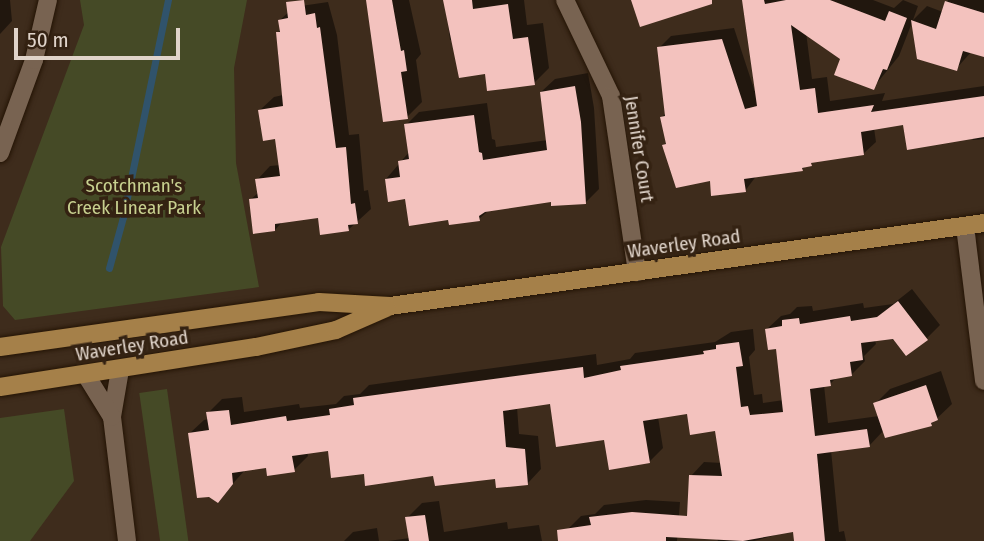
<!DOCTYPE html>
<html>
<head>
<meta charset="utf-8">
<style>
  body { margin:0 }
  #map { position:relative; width:984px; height:541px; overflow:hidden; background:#3e2c1c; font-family:"Fira Sans Condensed",sans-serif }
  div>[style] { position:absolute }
  .green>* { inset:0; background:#454a26; transform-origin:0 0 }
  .shadow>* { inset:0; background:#0007 }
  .stream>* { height:7px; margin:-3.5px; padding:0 3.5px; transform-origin:3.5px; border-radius:3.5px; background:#30536b }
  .building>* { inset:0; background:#f3c2be }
  .roads { filter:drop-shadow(0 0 2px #241405) drop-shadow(0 0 2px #241405) }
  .street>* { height:18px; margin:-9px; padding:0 9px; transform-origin:9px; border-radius:9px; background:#786351 }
  .primary>* { height:18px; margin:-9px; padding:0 9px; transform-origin:9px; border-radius:9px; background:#a58049 }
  span { translate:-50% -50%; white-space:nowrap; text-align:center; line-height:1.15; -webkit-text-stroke:7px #342212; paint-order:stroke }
  .street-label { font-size:19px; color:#e0d4ca }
  .park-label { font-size:19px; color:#c7d08f }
  .scale { position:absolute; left:14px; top:28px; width:166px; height:32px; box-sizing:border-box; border:4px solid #e0d4ca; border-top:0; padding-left:9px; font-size:21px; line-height:24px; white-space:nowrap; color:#e0d4ca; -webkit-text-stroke:5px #342212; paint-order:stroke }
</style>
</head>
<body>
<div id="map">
  <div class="green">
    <i style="clip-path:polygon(80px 0,247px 0,234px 68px,236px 163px,259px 287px,15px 320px,3px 306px,1px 247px,84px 25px)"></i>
    <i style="left:167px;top:389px;width:154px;height:28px;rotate:82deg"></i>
    <i style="clip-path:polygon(64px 409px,74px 481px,30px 541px,0 541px,0 418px)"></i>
  </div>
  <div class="shadow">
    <i style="clip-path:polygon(0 0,10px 0,12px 21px,0 34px)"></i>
    <i style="clip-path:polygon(367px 0,409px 0,421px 54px,416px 60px,422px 102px,407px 117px)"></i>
    <i style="clip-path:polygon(445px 0,524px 0,527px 25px,543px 23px,549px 68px,534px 83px,486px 72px,455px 40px,450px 40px)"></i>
    <i style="clip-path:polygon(744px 0,873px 0,894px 8px,903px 0,918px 6px,913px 20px,927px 6px,943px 12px,948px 0,984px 0,984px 55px,972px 51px,956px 69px,918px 57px,913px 20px,899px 56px,873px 88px,842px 58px,806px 32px,812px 79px,827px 77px,830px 101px,885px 93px,882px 101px,984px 86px,984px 139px,973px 140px,972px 138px,905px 123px,874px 128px,876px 142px,863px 154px,815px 161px,802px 169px,757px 175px,745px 191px,670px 169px,664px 145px,667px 142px,662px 117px,666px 113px,659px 48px,671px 36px,734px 28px,755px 92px)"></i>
    <i style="clip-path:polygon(328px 2px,337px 35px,349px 135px,359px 134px,364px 191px,368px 190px,371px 209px,348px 230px,320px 216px,283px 221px,275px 230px,250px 200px,259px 192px,257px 180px,270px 166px,281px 165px,277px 137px,260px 110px,274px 97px,283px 95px,278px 56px,280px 53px,278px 33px,281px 29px,280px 20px,294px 7px)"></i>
    <i style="clip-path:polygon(588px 73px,594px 108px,599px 189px,586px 202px,552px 200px,489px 210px,479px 219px,450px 218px,407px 197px,386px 179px,410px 151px,406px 125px,419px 112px,487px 103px,492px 139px,495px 140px,496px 147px,548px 140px,541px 92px,555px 79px)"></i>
    <i style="clip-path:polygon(912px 289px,940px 325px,927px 338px,875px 340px,876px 344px,864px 356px,865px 361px,851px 375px,837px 377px,830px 384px,824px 385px,828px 423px,879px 416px,875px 404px,890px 389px,941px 371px,952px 404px,931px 424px,884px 430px,869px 446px,831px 450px,839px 532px,844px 531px,846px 541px,796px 541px,794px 530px,754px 541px,718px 541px,691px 476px,704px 462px,722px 463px,717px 429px,689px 412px,658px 417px,663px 448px,649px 462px,552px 402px,517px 407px,519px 434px,538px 436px,541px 469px,528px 483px,497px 477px,365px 472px,329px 449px,307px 452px,308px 456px,294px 470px,267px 466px,246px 469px,218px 500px,190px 433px,204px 420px,209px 419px,208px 413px,222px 399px,242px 397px,244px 412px,299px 404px,300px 408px,336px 404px,344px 396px,360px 394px,369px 385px,596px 354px,597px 365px,630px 359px,635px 353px,715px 342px,731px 332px,753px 329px,755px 350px,749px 357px,754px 395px,762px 394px,763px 403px,784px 400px,777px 347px,767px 329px,781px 316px,790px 314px,797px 307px,812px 306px,813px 311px,863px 303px,864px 308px,893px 304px)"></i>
    <i style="clip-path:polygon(646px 500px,680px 502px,677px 541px,569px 541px,568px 529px,581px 516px,595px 514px,604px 505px)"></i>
    <i style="clip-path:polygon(439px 501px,444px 532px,507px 522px,508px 529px,539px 525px,542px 541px,388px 541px,410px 538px,407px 518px,422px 503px)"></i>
    <i style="clip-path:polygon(377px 528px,379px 541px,344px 541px,353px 532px)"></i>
  </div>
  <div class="stream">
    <i style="left:109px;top:268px;width:53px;rotate:-74.6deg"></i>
    <i style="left:123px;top:217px;width:222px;rotate:-78.3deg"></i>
  </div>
  <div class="building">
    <i style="clip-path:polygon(304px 0,306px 15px,315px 13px,317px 28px,320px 27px,336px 148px,346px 147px,351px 204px,355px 203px,358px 224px,348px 225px,349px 231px,320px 235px,318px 218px,275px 224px,275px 231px,253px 234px,249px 199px,258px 198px,255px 179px,280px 176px,275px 139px,263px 141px,258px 110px,283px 106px,276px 32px,280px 32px,278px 20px,288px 18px,286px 2px)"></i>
    <i style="clip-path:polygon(366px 0,392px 0,401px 51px,404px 50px,407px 71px,401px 72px,408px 119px,383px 122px)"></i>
    <i style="clip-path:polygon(443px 0,472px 0,473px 9px,508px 4px,513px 39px,528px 37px,535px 85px,487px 91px,485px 74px,459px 78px)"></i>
    <i style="clip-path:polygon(631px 0,712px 0,712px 4px,640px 27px)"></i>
    <i style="clip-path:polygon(742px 0,764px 0,765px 4px,786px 0,830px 0,885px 21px,889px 11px,907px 18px,887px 70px,883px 69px,874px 90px,834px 75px,840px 59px,791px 25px,800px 90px,815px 88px,818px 113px,874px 105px,871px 112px,984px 96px,984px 137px,907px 150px,903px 125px,861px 132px,864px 155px,811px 163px,812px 166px,802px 168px,803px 171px,744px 179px,746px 192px,711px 196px,710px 181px,676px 188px,662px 145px,666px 144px,660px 117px,665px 116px,657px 47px,722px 39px,745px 109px,757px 106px)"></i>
    <i style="clip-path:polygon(945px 1px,984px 13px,984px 57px,963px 51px,957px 71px,917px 59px,911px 20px,936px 29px)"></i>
    <i style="clip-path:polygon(575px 86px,581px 122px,586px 204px,551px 206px,551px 202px,485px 212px,479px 216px,480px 221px,449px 225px,448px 220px,409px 226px,405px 199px,388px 202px,385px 179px,400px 177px,398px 161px,409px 159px,404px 124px,474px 115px,479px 152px,482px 153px,483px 160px,547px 150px,540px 92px)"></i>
    <i style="clip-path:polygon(898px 301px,928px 340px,906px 356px,893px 339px,861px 343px,863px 360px,850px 362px,852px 376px,830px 380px,831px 386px,810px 389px,815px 436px,867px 429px,870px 447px,817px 454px,825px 541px,794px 541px,793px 532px,743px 541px,666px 537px,666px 541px,558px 541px,557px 530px,591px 525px,589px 517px,632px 512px,687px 516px,689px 475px,722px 476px,715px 431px,690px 435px,687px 414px,643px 421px,650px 463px,609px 470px,604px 440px,556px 447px,550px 404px,503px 411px,506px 447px,525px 449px,528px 485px,496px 488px,495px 479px,435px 486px,433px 476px,365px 486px,364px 474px,331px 478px,328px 451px,292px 456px,295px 472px,267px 476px,266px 468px,232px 473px,233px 484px,218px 503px,209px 497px,197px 498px,188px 433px,209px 430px,206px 412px,229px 410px,231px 425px,286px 416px,287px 421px,330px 415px,329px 409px,354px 405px,353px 398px,583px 367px,584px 378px,621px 370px,620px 366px,704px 354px,703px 351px,716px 349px,716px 345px,739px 342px,743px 366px,736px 367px,741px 407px,748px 406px,750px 415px,783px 412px,776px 349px,768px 350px,765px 329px,782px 326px,782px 320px,799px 318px,800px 324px,850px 316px,851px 321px,877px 317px)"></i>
    <i style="clip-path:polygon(926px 385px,938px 420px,931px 423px,932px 426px,885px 438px,873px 403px)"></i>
    <i style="clip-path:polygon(425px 515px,429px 541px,409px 541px,405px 517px)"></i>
  </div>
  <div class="roads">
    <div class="street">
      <i style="left:565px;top:0;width:106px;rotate:64.4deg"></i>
      <i style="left:611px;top:96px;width:178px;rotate:81.6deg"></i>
      <i style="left:0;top:153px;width:99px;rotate:-69.9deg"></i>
      <i style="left:34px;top:60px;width:62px;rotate:-76.9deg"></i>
      <i style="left:965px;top:226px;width:156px;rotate:83deg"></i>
      <i style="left:120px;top:370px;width:48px;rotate:99.7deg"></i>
      <i style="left:112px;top:417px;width:125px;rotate:83.1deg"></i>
      <i style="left:86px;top:375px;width:49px;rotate:58.2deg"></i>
    </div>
    <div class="primary">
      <i style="left:0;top:347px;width:322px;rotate:-8deg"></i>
      <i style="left:319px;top:302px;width:71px;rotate:3.2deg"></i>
      <i style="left:390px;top:306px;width:600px;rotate:-7.95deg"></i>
      <i style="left:0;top:387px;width:259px;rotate:-8.9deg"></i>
      <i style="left:256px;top:347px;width:82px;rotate:-12deg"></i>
      <i style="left:336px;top:330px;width:55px;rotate:-23.7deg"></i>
    </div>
  </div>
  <div class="street-label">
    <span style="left:639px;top:149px;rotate:81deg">Jennifer Court</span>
    <span style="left:684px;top:244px;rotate:-8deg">Waverley Road</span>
    <span style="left:132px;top:346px;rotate:-9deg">Waverley Road</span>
  </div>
  <div class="park-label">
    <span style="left:134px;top:197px">Scotchman's<br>Creek Linear Park</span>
  </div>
  <div class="scale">50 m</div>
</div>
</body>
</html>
